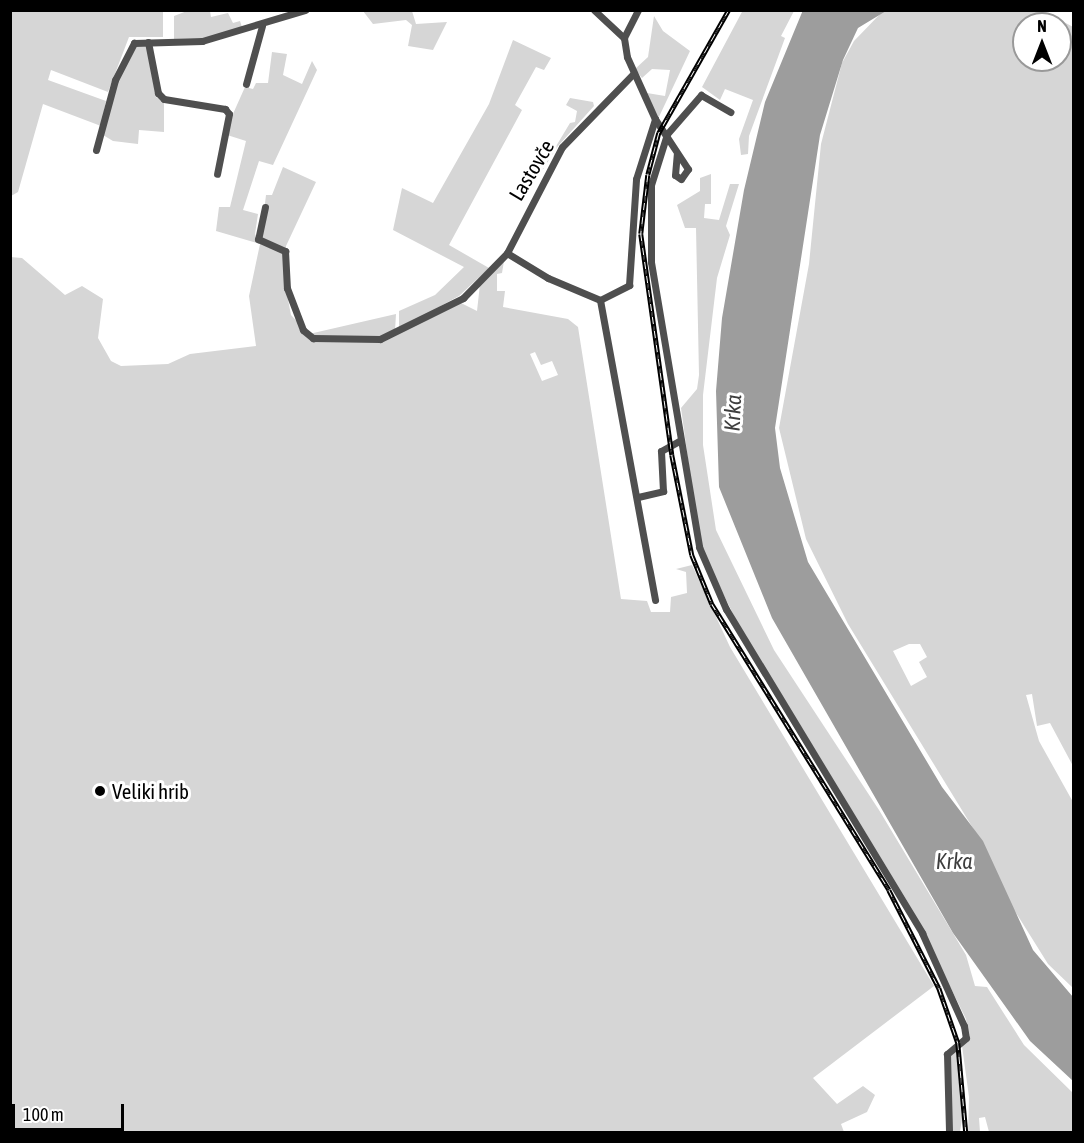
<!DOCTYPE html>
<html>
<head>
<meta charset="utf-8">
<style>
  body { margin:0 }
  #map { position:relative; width:1084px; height:1143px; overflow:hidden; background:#fff; font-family:"Asap Condensed",sans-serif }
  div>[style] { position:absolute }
  .green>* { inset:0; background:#d6d6d6 }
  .water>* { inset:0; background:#9d9d9d }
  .minor>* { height:7px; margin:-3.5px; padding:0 3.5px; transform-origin:3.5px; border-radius:3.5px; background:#4f4f4f }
  .rail>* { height:4.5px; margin-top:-2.25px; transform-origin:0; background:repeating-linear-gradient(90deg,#fff 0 7px,#000 0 14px); box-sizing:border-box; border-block:2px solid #000 }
  .dots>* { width:16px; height:16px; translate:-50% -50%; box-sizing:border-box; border:3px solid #fff; border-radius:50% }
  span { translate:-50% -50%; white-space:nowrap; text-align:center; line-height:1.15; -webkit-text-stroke:6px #fff; paint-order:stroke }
  .street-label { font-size:21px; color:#000 }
  .poi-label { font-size:21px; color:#000 }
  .left { translate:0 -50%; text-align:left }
  .water-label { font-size:22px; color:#3e3e3e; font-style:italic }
  .frame { position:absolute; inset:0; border:12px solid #000; pointer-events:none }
  .north { position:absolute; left:1012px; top:12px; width:60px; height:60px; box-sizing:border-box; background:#fff; border:2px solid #999; border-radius:50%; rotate:0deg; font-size:16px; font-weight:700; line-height:24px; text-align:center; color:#000 }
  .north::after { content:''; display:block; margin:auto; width:21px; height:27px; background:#000; clip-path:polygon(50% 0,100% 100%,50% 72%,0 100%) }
  .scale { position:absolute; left:12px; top:1104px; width:112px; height:27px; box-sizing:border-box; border:3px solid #000; border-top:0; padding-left:8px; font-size:18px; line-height:21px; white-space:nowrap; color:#000; -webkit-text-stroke:4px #fff; paint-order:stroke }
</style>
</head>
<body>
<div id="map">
  <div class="green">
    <i style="clip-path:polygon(743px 10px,794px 11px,781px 36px,785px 38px,749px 136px,748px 154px,741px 155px,739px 139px,753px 100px,725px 89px,720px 100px,702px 87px)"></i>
    <i style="clip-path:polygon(10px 11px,163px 11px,163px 37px,129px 37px,108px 92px,51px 70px,48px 80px,106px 101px,101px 126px,43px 104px,18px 192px,11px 196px)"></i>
    <i style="clip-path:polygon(187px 11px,210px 11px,211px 17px,228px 13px,233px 23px,240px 21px,242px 27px,205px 38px,174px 39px,174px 16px)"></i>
    <i style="clip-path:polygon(363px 11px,412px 11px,416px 24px,447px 22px,433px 50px,408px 46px,412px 25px,406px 20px,373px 24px)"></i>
    <i style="clip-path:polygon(evenodd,883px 11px,1044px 11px,1073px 27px,1073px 766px,1050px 723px,1037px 726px,1032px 694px,1026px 695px,1039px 741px,1073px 802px,1073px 988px,1048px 964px,1013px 908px,979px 838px,848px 624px,806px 539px,779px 428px,809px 264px,821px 144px,842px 63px,854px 41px,883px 11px,1024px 24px,1060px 24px,1060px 60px,1024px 60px,1024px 24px,883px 11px,909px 644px,920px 644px,927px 657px,919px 662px,927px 677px,911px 686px,893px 651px,909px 644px)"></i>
    <i style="clip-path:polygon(654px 16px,663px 31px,690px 51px,658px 119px,647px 93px,665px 96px,670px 70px,652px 69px,642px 78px,635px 69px,648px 57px)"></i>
    <i style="clip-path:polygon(513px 40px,551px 58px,544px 70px,536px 67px,515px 105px,522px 110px,449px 245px,489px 268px,459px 296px,399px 329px,399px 311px,435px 295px,464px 267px,393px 230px,402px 188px,433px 203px,489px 104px)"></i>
    <i style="clip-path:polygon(146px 44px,156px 97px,164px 103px,164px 132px,139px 130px,138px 144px,113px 141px,103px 135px,111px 99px,131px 47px)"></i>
    <i style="clip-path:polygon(evenodd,272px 52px,287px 54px,283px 75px,302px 84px,312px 61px,317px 70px,273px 165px,259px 161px,243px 210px,258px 214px,255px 234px,260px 244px,266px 195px,272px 195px,283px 167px,316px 182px,286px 246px,284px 279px,291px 315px,309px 334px,396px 314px,395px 331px,379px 337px,326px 341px,380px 342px,459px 302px,477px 311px,480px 284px,504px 261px,502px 273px,497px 274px,497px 291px,505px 291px,503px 307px,568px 319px,578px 327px,621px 599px,647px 601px,651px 612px,670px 612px,671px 597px,687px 593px,686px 572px,676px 569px,692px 565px,730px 647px,934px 986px,813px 1078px,837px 1104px,863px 1086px,875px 1095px,867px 1112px,841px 1124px,844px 1132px,11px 1132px,10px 257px,22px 258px,65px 295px,82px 286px,103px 299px,98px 338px,111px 361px,121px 366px,168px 364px,190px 354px,256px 346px,249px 296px,260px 244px,216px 231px,219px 207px,230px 207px,246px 141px,224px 134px,245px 87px,253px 89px,256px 83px,268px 83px,272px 52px,535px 352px,541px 365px,552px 361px,558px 375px,542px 381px,530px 354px,535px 352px)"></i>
    <i style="clip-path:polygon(570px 98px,593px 102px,594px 106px,558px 146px,529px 191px,570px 123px,575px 122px,577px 111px,566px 105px)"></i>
    <i style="clip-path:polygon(711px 174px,711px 204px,705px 204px,704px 218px,719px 220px,730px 184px,739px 184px,726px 226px,730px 235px,717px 278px,703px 395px,703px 445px,716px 530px,774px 650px,879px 810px,966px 955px,975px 986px,987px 987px,1024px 1045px,1073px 1093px,1073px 1132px,989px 1132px,985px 1117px,979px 1118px,980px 1132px,968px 1132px,969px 1097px,962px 1046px,969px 1039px,966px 1019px,912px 909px,735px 618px,700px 546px,681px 408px,697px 389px,699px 375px,696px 228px,685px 228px,677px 205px,700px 191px,700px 178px)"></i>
    <i style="clip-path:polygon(958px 1046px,962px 1119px,960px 1132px,951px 1132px,950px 1054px)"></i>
  </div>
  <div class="water">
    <i style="clip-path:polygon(803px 10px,886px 11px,858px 28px,843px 60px,820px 135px,775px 428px,780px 468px,808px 562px,942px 787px,983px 841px,1033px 950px,1073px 997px,1073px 1081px,1030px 1041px,953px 933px,772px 618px,719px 487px,716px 391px,722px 318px,744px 190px,765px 102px)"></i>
  </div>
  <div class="minor">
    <i style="left:594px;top:10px;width:41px;rotate:43deg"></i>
    <i style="left:638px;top:10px;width:31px;rotate:117deg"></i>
    <i style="left:624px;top:38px;width:19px;rotate:81deg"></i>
    <i style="left:627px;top:57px;width:68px;rotate:65.7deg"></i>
    <i style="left:655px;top:119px;width:60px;rotate:56.6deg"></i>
    <i style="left:688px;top:169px;width:12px;rotate:125deg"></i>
    <i style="left:681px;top:179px;width:7px;rotate:-146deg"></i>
    <i style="left:675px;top:175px;width:21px;rotate:-85deg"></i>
    <i style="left:148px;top:42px;width:52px;rotate:78.9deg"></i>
    <i style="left:158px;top:93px;width:8px;rotate:45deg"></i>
    <i style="left:164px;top:99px;width:62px;rotate:9.3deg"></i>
    <i style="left:225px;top:109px;width:6px;rotate:51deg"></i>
    <i style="left:229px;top:114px;width:61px;rotate:101.3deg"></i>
    <i style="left:246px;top:84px;width:60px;rotate:-74.6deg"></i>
    <i style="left:667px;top:134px;width:53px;rotate:107.4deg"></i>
    <i style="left:651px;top:185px;width:77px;rotate:90deg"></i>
    <i style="left:651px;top:262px;width:289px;rotate:80.4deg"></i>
    <i style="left:699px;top:547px;width:68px;rotate:66.5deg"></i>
    <i style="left:726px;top:609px;width:379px;rotate:58.8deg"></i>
    <i style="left:922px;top:933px;width:102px;rotate:65.7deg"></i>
    <i style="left:964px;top:1026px;width:12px;rotate:81deg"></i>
    <i style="left:966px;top:1038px;width:25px;rotate:140deg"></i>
    <i style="left:947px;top:1054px;width:78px;rotate:88.5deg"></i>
    <i style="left:667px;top:134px;width:52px;rotate:-48.9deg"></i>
    <i style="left:701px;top:95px;width:34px;rotate:30deg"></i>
    <i style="left:96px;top:150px;width:73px;rotate:-74.8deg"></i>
    <i style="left:115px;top:80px;width:42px;rotate:-62.8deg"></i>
    <i style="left:134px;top:43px;width:68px;rotate:-1.7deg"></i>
    <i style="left:202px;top:41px;width:108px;rotate:-16.8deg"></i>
    <i style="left:265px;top:207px;width:33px;rotate:102deg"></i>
    <i style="left:258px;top:239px;width:30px;rotate:24deg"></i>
    <i style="left:285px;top:251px;width:37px;rotate:87deg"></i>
    <i style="left:287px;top:288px;width:45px;rotate:69.1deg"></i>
    <i style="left:303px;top:330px;width:13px;rotate:39deg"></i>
    <i style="left:313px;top:338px;width:67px;rotate:0.9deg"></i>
    <i style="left:380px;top:339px;width:93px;rotate:-26.3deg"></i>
    <i style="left:463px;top:298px;width:63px;rotate:-45.6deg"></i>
    <i style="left:507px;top:253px;width:119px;rotate:-62.6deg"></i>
    <i style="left:562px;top:147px;width:103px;rotate:-45.8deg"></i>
    <i style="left:507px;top:253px;width:48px;rotate:31.4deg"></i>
    <i style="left:548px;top:278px;width:56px;rotate:22.9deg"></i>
    <i style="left:600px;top:300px;width:33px;rotate:-27deg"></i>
    <i style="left:629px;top:285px;width:106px;rotate:-86.2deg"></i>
    <i style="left:636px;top:179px;width:63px;rotate:-72.4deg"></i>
    <i style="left:600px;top:300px;width:305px;rotate:79.6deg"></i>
    <i style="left:638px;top:497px;width:26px;rotate:-13deg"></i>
    <i style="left:663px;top:491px;width:40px;rotate:-92.9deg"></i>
    <i style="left:661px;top:451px;width:21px;rotate:-29deg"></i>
  </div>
  <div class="rail">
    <i style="left:729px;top:10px;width:142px;rotate:119.6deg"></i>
    <i style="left:659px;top:133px;width:43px;rotate:104.7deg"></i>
    <i style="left:648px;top:175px;width:59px;rotate:96.8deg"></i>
    <i style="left:641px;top:234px;width:223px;rotate:82deg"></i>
    <i style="left:672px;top:455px;width:102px;rotate:78.7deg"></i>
    <i style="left:692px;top:555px;width:53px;rotate:67.8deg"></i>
    <i style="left:712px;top:604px;width:336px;rotate:58.2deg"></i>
    <i style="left:889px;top:890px;width:110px;rotate:63deg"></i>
    <i style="left:939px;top:988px;width:58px;rotate:70.9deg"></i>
    <i style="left:958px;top:1043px;width:89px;rotate:84.9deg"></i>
  </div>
  <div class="dots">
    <i style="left:100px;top:791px;background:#000"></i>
  </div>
  <div class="street-label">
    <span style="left:531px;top:170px;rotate:-59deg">Lastovče</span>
  </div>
  <div class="poi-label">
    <span class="left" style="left:112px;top:791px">Veliki hrib</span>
  </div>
  <div class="water-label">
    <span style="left:733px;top:413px;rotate:-87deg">Krka</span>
    <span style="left:954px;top:862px">Krka</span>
  </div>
  <div class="frame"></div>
  <div class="north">N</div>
  <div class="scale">100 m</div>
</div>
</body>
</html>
